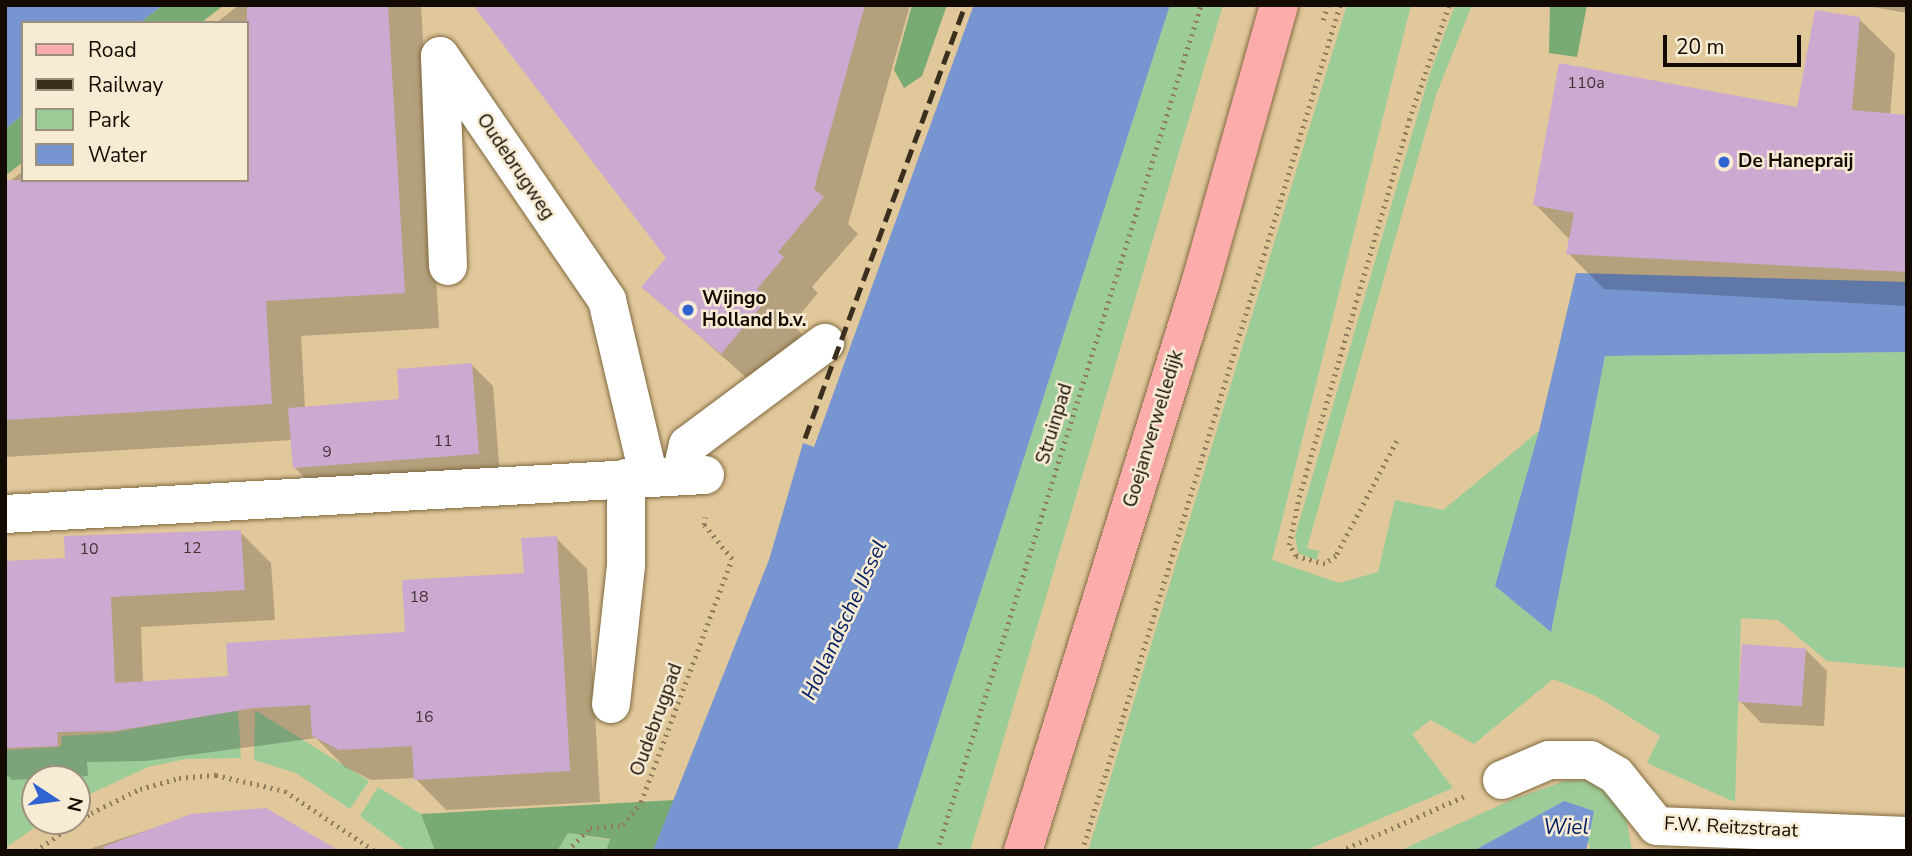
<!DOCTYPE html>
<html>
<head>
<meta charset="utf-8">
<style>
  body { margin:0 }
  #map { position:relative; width:1912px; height:856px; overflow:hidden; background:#e1c89b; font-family:"Nunito Sans",sans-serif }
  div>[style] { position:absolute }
  .green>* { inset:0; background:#9ccc98 }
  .forest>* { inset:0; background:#78ab74 }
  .water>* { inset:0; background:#7796d1 }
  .shadow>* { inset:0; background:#0003 }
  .building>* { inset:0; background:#cca9d0; transform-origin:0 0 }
  .path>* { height:4.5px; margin-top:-2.25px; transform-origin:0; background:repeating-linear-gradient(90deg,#907d5e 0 2px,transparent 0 7px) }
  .roads { filter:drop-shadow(0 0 2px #806a40) drop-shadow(0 0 2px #806a40) }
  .minor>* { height:38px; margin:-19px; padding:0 19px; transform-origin:19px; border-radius:19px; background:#fff }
  .major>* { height:38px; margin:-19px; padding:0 19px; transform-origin:19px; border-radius:19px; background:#fbacab }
  .rail>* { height:5px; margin-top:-2.5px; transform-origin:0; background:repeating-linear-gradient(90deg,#3a2f1d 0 14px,transparent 0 21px) }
  .dots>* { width:19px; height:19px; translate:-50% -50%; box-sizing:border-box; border:4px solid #f7ebd4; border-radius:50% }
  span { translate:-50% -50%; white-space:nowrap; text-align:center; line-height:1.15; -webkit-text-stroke:5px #f7ebd4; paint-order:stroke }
  .number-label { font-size:16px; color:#413234 }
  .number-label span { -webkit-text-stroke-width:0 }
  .poi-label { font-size:19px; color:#130b00; font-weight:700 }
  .left { translate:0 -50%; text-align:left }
  .street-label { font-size:19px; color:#130b00 }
  .water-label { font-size:21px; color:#042166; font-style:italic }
  .frame { position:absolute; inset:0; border:7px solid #130b00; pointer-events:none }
  .legend { position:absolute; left:21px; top:21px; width:228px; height:161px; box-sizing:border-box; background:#f7ebd4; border:2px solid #9c917f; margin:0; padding:9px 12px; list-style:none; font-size:21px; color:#130b00 }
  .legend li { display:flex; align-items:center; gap:14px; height:35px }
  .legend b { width:35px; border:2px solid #9c917f }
  .north { position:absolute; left:21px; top:765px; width:70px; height:70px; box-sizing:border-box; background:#f7ebd4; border:2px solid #9c917f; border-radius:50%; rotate:103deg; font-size:19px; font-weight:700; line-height:28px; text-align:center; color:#130b00 }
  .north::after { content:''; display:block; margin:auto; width:24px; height:32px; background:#2f63d1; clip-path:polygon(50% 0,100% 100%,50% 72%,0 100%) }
  .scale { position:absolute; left:1663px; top:35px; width:138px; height:32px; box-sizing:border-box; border:4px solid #130b00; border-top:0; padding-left:9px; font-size:21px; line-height:24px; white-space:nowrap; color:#130b00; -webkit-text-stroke:5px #f7ebd4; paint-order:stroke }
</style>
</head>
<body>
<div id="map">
  <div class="green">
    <i style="clip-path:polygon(1170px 5px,1223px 5px,970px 851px,897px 851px)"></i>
    <i style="clip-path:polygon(1347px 5px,1411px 5px,1272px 560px,1339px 583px,1378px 572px,1395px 500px,1443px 510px,1539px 431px,1495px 586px,1550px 631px,1605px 356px,1907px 352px,1907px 668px,1827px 661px,1778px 620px,1741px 618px,1735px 802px,1647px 763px,1660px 736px,1596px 696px,1553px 679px,1474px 744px,1431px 720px,1412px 734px,1453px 788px,1304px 851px,1088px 851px)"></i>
    <i style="clip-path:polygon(1455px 5px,1472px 5px,1436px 95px,1307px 548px,1319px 551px,1316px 560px,1298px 553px,1295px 536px,1429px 76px)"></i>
    <i style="clip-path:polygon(238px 710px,241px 758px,186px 759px,148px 767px,77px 800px,77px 779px,35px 779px,35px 821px,44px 821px,5px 848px,5px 750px,61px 747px,62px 736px,111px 733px)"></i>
    <i style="clip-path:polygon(255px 710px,369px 781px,350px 809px,296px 773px,254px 760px)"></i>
    <i style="clip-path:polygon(1592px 780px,1625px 811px,1632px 851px,1586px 851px,1590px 847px,1564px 801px,1473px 851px,1399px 851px,1511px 800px,1565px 781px)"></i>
    <i style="clip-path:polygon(378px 787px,421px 814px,435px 851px,407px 851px,360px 816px)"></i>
    <i style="clip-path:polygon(568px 833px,610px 840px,606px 851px,557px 851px)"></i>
  </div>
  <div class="forest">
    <i style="clip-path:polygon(163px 5px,224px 5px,201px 23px,140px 23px)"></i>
    <i style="clip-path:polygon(912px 5px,947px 5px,922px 76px,904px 88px,894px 70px)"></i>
    <i style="clip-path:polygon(1550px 5px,1587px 5px,1577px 57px,1549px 53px)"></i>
    <i style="clip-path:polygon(23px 115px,23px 162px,5px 176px,5px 129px)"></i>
    <i style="clip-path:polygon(674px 800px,653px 851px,606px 851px,610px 839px,568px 833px,557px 851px,435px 851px,421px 814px)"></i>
  </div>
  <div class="water">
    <i style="clip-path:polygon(5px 5px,163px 5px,140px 23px,23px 23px,23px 115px,5px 129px)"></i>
    <i style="clip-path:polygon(970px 5px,1170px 5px,897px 851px,653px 851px,769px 560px,803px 443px,814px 447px,973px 7px)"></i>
    <i style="clip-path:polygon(1576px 273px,1907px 282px,1907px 352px,1605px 356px,1551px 632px,1495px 586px,1539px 431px)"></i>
    <i style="clip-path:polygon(1564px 801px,1594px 811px,1586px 851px,1473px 851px)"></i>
  </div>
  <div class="shadow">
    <i style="clip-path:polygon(239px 5px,421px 5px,439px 328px,301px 336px,305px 408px,401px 401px,472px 365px,493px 386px,500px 475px,316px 489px,295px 468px,292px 440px,5px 457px,5px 185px,23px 171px,23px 180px,247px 180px,247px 23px,216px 23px)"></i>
    <i style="clip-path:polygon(475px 5px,910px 5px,848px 224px,858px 234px,812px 287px,818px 293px,792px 324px,802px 334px,757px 387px,644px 287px,668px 258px)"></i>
    <i style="clip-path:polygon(1871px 5px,1907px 5px,1907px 13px,1872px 7px)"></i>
    <i style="clip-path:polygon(1859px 19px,1895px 54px,1890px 116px,1907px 117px,1907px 306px,1604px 289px,1568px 253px,1571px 241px,1535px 204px,1798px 109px)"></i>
    <i style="clip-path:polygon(240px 532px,271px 563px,275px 620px,141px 627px,143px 683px,230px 678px,407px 633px,526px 575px,556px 538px,587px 569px,600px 802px,446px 810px,415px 778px,371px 780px,345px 767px,316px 738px,146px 761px,87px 762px,88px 776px,12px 780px,5px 773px,5px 562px,67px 559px)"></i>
    <i style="clip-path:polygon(1805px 649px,1827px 671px,1824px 726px,1761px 723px,1740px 701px)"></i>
    <i style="clip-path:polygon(191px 816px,320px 851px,83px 851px)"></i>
  </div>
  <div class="building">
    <i style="clip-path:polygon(247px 5px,388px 5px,405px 293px,266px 301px,272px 404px,5px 420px,5px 180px,247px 180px)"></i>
    <i style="clip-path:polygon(473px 5px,865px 5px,814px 189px,824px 197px,778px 252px,784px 257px,757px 289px,768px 298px,721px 354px,641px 287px,666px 258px)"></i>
    <i style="clip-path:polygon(1815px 10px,1860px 17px,1852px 110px,1907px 115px,1907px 272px,1566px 254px,1574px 213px,1533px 205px,1559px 63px,1797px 107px)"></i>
    <i style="clip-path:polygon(472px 363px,479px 454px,293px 468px,288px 408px,399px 399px,397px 369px)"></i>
    <i style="clip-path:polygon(241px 530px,245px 590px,111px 597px,115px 683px,228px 676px,226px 643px,405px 632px,402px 580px,524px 573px,521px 538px,557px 536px,570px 771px,414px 780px,412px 746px,339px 750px,312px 736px,310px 705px,254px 708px,115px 731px,57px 732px,58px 746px,5px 748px,5px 561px,65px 558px,64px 536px)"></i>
    <i style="left:1742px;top:644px;width:64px;height:58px;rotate:4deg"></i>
    <i style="clip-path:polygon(266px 808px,340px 851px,103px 851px,103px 847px,191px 814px)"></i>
  </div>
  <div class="path">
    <i style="left:1323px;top:20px;width:16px;rotate:-72deg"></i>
    <i style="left:1397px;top:441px;width:130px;rotate:117.9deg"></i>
    <i style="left:1336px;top:556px;width:14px;rotate:144deg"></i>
    <i style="left:1325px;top:564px;width:30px;rotate:-165deg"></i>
    <i style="left:1296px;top:556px;width:13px;rotate:-122deg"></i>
    <i style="left:1289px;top:545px;width:49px;rotate:-78.2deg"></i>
    <i style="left:1299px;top:497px;width:393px;rotate:-73.7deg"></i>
    <i style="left:1409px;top:120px;width:122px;rotate:-70.8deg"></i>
    <i style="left:35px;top:851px;width:68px;rotate:-34.2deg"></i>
    <i style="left:91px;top:813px;width:55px;rotate:-26.1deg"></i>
    <i style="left:140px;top:789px;width:41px;rotate:-15.8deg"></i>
    <i style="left:179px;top:778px;width:37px;rotate:-5deg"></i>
    <i style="left:216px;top:775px;width:71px;rotate:13.1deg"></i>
    <i style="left:285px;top:791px;width:108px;rotate:33.7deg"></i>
    <i style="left:567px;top:851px;width:33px;rotate:-45deg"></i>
    <i style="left:590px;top:828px;width:33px;rotate:-5deg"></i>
    <i style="left:623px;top:825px;width:29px;rotate:-52deg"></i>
    <i style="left:641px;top:802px;width:259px;rotate:-69.5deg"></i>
    <i style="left:732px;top:559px;width:44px;rotate:-129.5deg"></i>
    <i style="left:704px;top:525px;width:8px;rotate:-83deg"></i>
    <i style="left:937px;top:851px;width:886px;rotate:-72.67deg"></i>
    <i style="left:1082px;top:851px;width:884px;rotate:-73.04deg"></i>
    <i style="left:1340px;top:851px;width:137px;rotate:-23.7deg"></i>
  </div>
  <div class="roads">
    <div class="minor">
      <i style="left:448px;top:266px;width:210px;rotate:-92.2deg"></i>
      <i style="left:440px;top:56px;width:296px;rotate:55.6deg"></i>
      <i style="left:607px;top:300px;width:182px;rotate:76.7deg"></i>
      <i style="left:681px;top:475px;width:31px;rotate:-77deg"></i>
      <i style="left:688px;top:445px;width:171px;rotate:-36.7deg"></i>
      <i style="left:5px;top:514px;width:701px;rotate:-3.19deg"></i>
      <i style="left:611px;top:704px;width:140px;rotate:-83.8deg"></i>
      <i style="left:626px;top:565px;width:87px;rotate:-90deg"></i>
      <i style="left:1502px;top:780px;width:51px;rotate:-23.1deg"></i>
      <i style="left:1549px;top:760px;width:41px"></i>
      <i style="left:1590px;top:760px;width:30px;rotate:30deg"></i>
      <i style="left:1616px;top:775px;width:65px;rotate:51.2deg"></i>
      <i style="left:1657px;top:826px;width:250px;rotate:2.3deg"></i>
    </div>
    <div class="major">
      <i style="left:1023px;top:851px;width:597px;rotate:-72.66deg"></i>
      <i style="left:1201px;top:281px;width:287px;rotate:-74.2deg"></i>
    </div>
  </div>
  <div class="rail">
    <i style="left:805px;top:438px;width:456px;rotate:-69.7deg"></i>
  </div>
  <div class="dots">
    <i style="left:1724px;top:162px;background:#2f63d1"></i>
    <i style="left:688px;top:310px;background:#2f63d1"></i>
  </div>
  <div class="number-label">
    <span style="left:1586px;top:83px">110a</span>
    <span style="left:443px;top:441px">11</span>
    <span style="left:327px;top:452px">9</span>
    <span style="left:192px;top:548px">12</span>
    <span style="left:89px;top:549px">10</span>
    <span style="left:419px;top:597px">18</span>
    <span style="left:424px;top:717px">16</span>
  </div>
  <div class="poi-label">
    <span class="left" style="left:1738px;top:162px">De Hanepraij</span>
    <span class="left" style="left:702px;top:310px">Wijngo<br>Holland b.v.</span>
  </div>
  <div class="street-label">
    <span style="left:515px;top:167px;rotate:56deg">Oudebrugweg</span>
    <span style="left:1055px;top:424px;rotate:-73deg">Struinpad</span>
    <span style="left:1154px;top:429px;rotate:-73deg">Goejanverwelledijk</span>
    <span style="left:657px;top:720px;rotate:-70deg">Oudebrugpad</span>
    <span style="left:1731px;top:828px;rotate:3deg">F.W. Reitzstraat</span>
  </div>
  <div class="water-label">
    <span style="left:844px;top:620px;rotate:-65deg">Hollandsche IJssel</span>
    <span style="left:1566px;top:827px">Wiel</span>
  </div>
  <div class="frame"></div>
  <ul class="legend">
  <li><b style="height:9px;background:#fbacab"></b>Road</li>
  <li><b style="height:9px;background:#3a2f1d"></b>Railway</li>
  <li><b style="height:19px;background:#9ccc98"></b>Park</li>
  <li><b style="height:19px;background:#7796d1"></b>Water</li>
  </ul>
  <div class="north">N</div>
  <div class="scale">20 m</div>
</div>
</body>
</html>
